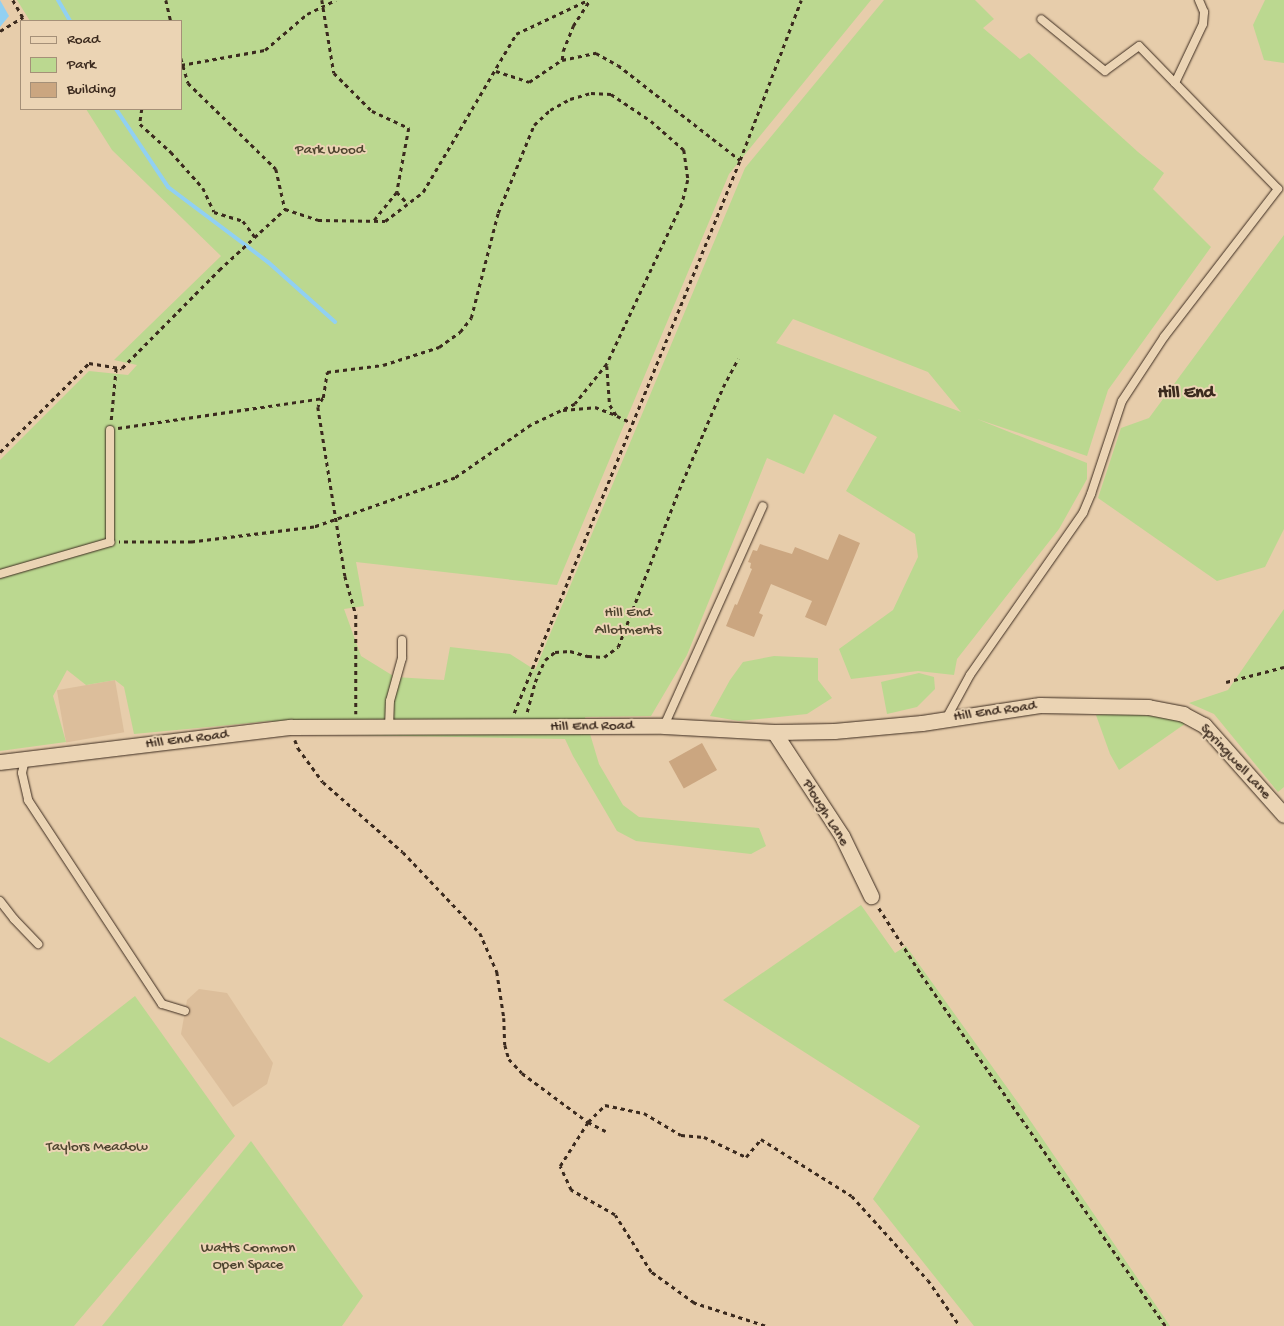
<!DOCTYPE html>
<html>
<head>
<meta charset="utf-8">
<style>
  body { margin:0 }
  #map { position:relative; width:1284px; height:1326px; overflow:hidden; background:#e7cdab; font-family:"Gochi Hand",sans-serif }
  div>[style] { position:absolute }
  .built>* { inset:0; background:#dcbe9b; transform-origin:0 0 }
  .green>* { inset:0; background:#bbd890 }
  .water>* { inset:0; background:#91d0f2 }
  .stream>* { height:4px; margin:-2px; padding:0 2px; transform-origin:2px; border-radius:2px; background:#91d0f2 }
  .building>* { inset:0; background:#cba680; transform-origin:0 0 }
  .path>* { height:2.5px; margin-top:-1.25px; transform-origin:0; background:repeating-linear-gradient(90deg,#3b2a1e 0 4px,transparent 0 8px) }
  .roads { filter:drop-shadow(0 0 1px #3b2a1e) drop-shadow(0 0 1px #3b2a1e) }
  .lane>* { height:8px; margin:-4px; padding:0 4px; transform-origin:4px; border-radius:4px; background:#ebd4b4 }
  .street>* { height:15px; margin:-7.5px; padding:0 7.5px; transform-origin:7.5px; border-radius:7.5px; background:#ebd4b4 }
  span { translate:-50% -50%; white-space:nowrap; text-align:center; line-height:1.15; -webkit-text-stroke:4px #ebd4b4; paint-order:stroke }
  .park-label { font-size:15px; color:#4e442f }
  .street-label { font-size:15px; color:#3b2a1e }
  .quarter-label { font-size:18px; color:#3b2a1e; font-weight:700 }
  .legend { position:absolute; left:20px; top:20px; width:162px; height:90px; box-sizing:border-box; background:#ebd4b4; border:1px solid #a59078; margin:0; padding:6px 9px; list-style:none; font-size:15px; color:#3b2a1e }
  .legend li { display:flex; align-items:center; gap:10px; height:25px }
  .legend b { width:25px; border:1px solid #a59078 }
</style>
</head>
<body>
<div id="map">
  <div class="built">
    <i style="left:115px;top:680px;width:53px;height:59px;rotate:80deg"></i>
    <i style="clip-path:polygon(199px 989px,227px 993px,273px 1063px,267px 1084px,233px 1107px,181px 1034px,187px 1000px)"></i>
  </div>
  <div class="green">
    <i style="clip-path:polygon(evenodd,17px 0,871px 0,729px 174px,557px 585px,356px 562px,364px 606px,344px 609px,361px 656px,395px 677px,444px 680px,450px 647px,510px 654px,535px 670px,745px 168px,884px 0,975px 0,994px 19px,983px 28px,1020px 59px,1029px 53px,1138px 152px,1164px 173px,1153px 189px,1211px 247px,1108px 390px,1087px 456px,977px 419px,1087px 463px,1087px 479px,1059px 529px,957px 659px,954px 675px,918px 671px,851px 679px,839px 649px,893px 610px,918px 557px,915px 534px,846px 491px,877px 437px,834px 414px,804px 474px,767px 458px,687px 655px,651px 716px,585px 717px,599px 764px,623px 805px,639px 817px,759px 828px,766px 846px,751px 854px,636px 841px,617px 831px,573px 756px,565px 739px,307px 734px,271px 721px,134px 734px,124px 687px,115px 680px,86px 685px,67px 670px,53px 696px,66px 742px,0 751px,0 460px,89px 371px,128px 375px,137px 365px,114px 360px,221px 256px,112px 150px,86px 109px,181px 109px,181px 21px,30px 21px,17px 0,793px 319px,928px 372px,961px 412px,776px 343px,793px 319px)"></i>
    <i style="clip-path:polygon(1265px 0,1284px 0,1284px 63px,1264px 60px,1253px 25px)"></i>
    <i style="clip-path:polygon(1284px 235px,1284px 529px,1265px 567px,1217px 581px,1098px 498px,1121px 428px,1149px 418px)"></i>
    <i style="clip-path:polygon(1284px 609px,1284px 787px,1278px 792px,1214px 714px,1189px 703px,1228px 690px)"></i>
    <i style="clip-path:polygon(774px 656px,818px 658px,818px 680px,832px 698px,807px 714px,739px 721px,710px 716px,730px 680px,743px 662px)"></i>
    <i style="clip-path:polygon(919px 673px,934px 677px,935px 689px,917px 707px,887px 714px,881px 682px)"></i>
    <i style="clip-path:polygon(1117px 713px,1175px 718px,1189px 721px,1119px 770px,1110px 754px,1096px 715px)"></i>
    <i style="clip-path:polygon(861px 905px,895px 953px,906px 946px,1021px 1107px,1170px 1326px,974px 1326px,873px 1199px,920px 1126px,723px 1000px)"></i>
    <i style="clip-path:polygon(135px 996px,235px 1136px,74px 1326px,0 1326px,0 1037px,49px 1063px)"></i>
    <i style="clip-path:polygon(251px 1141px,363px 1296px,342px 1326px,102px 1326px)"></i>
  </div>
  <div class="water">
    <i style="clip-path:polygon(0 0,9px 16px,0 27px)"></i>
  </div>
  <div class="stream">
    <i style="left:58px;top:0;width:24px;rotate:60deg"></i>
    <i style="left:116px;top:109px;width:94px;rotate:56.3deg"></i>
    <i style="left:168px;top:187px;width:125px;rotate:36.9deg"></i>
    <i style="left:268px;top:262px;width:90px;rotate:41.8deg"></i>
  </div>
  <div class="building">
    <i style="clip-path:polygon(839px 534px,860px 543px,826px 626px,805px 617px,812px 601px,771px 584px,759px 613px,763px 615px,754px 637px,726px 626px,735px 604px,737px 605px,752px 569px,750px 568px,751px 563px,748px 562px,753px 550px,757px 551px,760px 544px,792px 554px,795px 547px,828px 560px)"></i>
    <i style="left:702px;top:743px;width:31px;height:38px;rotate:61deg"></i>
  </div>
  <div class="path">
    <i style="left:13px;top:0;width:24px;rotate:60deg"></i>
    <i style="left:166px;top:0;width:22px;rotate:77deg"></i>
    <i style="left:322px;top:0;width:74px;rotate:80.7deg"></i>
    <i style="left:334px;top:73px;width:54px;rotate:45deg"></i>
    <i style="left:372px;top:111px;width:41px;rotate:24.7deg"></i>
    <i style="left:409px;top:128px;width:65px;rotate:100.6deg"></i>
    <i style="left:397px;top:192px;width:16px;rotate:47deg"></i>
    <i style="left:0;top:31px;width:27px;rotate:-31deg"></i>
    <i style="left:181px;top:58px;width:26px;rotate:74deg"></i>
    <i style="left:188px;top:83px;width:123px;rotate:44.3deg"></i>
    <i style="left:276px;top:169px;width:41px;rotate:77.3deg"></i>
    <i style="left:285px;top:209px;width:35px;rotate:18deg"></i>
    <i style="left:318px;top:220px;width:67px;rotate:0.9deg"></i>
    <i style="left:385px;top:221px;width:48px;rotate:-37.3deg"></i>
    <i style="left:423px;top:192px;width:183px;rotate:-59.5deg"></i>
    <i style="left:516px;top:34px;width:80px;rotate:-25.3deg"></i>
    <i style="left:562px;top:60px;width:9px;rotate:-84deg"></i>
    <i style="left:563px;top:51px;width:27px;rotate:-68deg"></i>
    <i style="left:573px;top:26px;width:31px;rotate:-57deg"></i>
    <i style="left:181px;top:65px;width:85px;rotate:-10.1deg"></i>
    <i style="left:265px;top:50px;width:55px;rotate:-40.6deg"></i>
    <i style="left:307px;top:14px;width:32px;rotate:-26deg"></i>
    <i style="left:496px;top:71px;width:35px;rotate:18deg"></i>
    <i style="left:529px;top:82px;width:40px;rotate:-34deg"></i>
    <i style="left:562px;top:60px;width:35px;rotate:-12deg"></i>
    <i style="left:596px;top:53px;width:25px;rotate:29deg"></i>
    <i style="left:618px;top:65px;width:155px;rotate:37.9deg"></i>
    <i style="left:142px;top:109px;width:15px;rotate:98deg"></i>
    <i style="left:140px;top:124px;width:42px;rotate:42.1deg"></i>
    <i style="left:171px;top:152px;width:48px;rotate:48.4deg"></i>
    <i style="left:203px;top:188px;width:26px;rotate:65deg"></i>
    <i style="left:214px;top:212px;width:30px;rotate:17deg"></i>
    <i style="left:243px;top:221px;width:20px;rotate:53deg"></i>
    <i style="left:374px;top:220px;width:36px;rotate:-51deg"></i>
    <i style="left:607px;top:366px;width:39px;rotate:86deg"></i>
    <i style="left:610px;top:405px;width:13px;rotate:58deg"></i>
    <i style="left:617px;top:416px;width:17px;rotate:25deg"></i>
    <i style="left:323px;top:398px;width:10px;rotate:119deg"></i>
    <i style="left:318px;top:407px;width:171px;rotate:80.9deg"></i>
    <i style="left:345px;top:576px;width:41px;rotate:74.2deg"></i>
    <i style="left:356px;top:615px;width:99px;rotate:90deg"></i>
    <i style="left:563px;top:410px;width:32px;rotate:-5deg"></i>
    <i style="left:595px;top:407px;width:22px;rotate:21deg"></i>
    <i style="left:111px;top:420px;width:53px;rotate:-84.6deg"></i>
    <i style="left:118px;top:428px;width:207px;rotate:-8.3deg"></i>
    <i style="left:323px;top:398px;width:26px;rotate:-81deg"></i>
    <i style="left:327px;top:372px;width:56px;rotate:-7.1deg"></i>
    <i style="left:383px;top:365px;width:59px;rotate:-17.8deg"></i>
    <i style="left:439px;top:347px;width:26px;rotate:-36deg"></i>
    <i style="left:460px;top:332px;width:18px;rotate:-52deg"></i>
    <i style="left:471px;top:318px;width:108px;rotate:-75.6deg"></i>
    <i style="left:498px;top:213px;width:95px;rotate:-67.8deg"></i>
    <i style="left:534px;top:125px;width:22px;rotate:-43deg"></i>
    <i style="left:550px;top:110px;width:23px;rotate:-29deg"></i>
    <i style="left:570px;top:99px;width:22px;rotate:-16deg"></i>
    <i style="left:591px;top:93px;width:20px;rotate:3deg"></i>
    <i style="left:611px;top:94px;width:48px;rotate:34deg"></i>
    <i style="left:651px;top:121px;width:44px;rotate:41.3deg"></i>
    <i style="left:684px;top:150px;width:30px;rotate:82deg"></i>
    <i style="left:688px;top:180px;width:25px;rotate:104deg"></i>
    <i style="left:682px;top:204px;width:177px;rotate:115.1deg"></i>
    <i style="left:607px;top:364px;width:51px;rotate:128.7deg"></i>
    <i style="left:575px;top:404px;width:49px;rotate:154.5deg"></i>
    <i style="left:531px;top:425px;width:93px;rotate:145.1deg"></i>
    <i style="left:455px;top:478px;width:149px;rotate:160.8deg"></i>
    <i style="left:314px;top:527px;width:123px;rotate:173deg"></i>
    <i style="left:192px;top:542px;width:73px;rotate:180deg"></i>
    <i style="left:0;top:452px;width:126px;rotate:-45deg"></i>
    <i style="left:89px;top:363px;width:33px;rotate:9deg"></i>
    <i style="left:122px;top:368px;width:138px;rotate:-45.3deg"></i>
    <i style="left:219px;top:270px;width:90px;rotate:-42.7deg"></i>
    <i style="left:1226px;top:682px;width:60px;rotate:-14.5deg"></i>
    <i style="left:527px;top:712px;width:31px;rotate:-75deg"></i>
    <i style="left:535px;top:682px;width:24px;rotate:-66deg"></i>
    <i style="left:545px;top:660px;width:13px;rotate:-39deg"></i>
    <i style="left:555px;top:652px;width:15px;rotate:-4deg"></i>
    <i style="left:570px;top:651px;width:19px;rotate:16deg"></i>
    <i style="left:588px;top:656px;width:16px;rotate:4deg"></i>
    <i style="left:604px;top:657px;width:17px;rotate:-36deg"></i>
    <i style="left:618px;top:647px;width:168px;rotate:-68.8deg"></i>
    <i style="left:679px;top:490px;width:112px;rotate:-66.9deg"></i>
    <i style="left:723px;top:387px;width:32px;rotate:-62deg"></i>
    <i style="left:514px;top:713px;width:597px;rotate:-67.77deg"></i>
    <i style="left:740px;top:160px;width:171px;rotate:-69.1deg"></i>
    <i style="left:295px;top:740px;width:9px;rotate:69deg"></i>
    <i style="left:298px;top:748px;width:42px;rotate:53.7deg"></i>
    <i style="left:323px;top:782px;width:106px;rotate:41.2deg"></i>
    <i style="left:403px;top:852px;width:112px;rotate:46.5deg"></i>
    <i style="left:480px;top:933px;width:43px;rotate:66.4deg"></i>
    <i style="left:497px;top:972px;width:47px;rotate:81.3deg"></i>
    <i style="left:504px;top:1018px;width:27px;rotate:88deg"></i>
    <i style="left:505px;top:1045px;width:15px;rotate:74deg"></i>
    <i style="left:509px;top:1059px;width:19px;rotate:47deg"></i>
    <i style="left:522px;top:1073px;width:82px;rotate:36.6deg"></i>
    <i style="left:588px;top:1122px;width:20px;rotate:27deg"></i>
    <i style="left:879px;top:908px;width:78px;rotate:57.5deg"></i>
    <i style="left:921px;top:974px;width:429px;rotate:55.2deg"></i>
    <i style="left:765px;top:1326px;width:75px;rotate:-162.1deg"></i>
    <i style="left:694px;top:1303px;width:53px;rotate:-144.2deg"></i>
    <i style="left:651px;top:1272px;width:67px;rotate:-122.3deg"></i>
    <i style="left:615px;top:1215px;width:51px;rotate:-150.4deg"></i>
    <i style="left:571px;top:1190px;width:26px;rotate:-115deg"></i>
    <i style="left:560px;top:1166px;width:52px;rotate:-57.5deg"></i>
    <i style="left:588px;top:1122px;width:24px;rotate:-45deg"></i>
    <i style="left:605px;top:1105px;width:40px;rotate:12deg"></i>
    <i style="left:644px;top:1113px;width:43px;rotate:30.7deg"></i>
    <i style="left:681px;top:1135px;width:23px;rotate:5deg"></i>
    <i style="left:704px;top:1137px;width:47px;rotate:25.5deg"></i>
    <i style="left:746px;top:1157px;width:23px;rotate:-50deg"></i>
    <i style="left:761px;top:1139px;width:107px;rotate:32.1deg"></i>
    <i style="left:852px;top:1196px;width:113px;rotate:47.9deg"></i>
    <i style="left:928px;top:1280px;width:56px;rotate:55.2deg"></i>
  </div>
  <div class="roads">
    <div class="lane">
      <i style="left:1175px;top:83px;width:65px;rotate:-64.6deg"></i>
      <i style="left:1203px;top:24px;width:12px;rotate:-85deg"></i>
      <i style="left:1204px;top:12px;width:13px;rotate:-113deg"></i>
      <i style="left:0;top:574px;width:115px;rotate:-16.2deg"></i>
      <i style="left:110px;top:542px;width:112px;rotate:-90deg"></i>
      <i style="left:946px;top:719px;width:50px;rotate:-61.4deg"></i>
      <i style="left:970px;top:675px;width:198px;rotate:-55.1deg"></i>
      <i style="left:1083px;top:513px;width:21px;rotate:-67deg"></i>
      <i style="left:1091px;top:494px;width:98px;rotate:-71.6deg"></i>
      <i style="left:1122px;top:401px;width:77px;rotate:-56.7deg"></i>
      <i style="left:1164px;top:337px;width:187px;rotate:-52.4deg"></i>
      <i style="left:1278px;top:189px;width:199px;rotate:-134.2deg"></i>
      <i style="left:1139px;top:46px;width:42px;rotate:143.7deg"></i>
      <i style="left:1105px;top:71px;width:82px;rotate:-140.9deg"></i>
      <i style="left:664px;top:726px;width:241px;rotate:-65.8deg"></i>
      <i style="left:389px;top:728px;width:27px;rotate:-88deg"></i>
      <i style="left:390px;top:701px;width:45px;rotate:-74.4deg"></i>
      <i style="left:402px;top:658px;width:18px;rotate:-90deg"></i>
      <i style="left:25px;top:759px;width:14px;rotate:102deg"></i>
      <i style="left:22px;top:773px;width:28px;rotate:77deg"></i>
      <i style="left:28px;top:800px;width:244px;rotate:56.7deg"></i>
      <i style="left:162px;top:1004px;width:24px;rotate:17deg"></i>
      <i style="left:0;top:901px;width:23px;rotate:52deg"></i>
      <i style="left:14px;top:919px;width:35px;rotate:46deg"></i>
    </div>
    <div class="street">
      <i style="left:774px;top:732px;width:124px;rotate:56.8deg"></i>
      <i style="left:842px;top:836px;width:67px;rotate:64.2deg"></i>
      <i style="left:0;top:762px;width:292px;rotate:-6.9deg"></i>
      <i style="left:290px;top:727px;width:374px;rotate:-0.2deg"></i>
      <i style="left:664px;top:726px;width:110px;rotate:3.1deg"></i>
      <i style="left:774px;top:732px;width:60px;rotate:-1deg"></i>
      <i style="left:834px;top:731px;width:88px;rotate:-5.2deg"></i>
      <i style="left:922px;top:723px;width:119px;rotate:-8.7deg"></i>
      <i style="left:1040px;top:705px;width:108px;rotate:1.1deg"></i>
      <i style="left:1148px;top:707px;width:36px;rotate:11deg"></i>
      <i style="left:1183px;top:714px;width:24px;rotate:28deg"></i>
      <i style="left:1204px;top:725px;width:120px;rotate:48.4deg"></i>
    </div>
  </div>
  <div class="park-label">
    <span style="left:330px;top:151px">Park Wood</span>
    <span style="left:628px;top:622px">Hill End<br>Allotments</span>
    <span style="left:97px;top:1148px">Taylors Meadow</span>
    <span style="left:248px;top:1257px">Watts Common<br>Open Space</span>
  </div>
  <div class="street-label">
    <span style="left:995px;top:712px;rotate:-8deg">Hill End Road</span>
    <span style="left:592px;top:727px;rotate:-1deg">Hill End Road</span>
    <span style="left:187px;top:740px;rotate:-7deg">Hill End Road</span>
    <span style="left:1235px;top:762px;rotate:47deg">Springwell Lane</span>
    <span style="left:825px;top:813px;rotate:58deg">Plough Lane</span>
  </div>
  <div class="quarter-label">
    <span style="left:1186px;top:394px">Hill End</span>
  </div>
  <ul class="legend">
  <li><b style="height:6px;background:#ebd4b4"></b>Road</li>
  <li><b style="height:14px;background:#bbd890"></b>Park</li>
  <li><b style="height:14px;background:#cba680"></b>Building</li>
  </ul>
</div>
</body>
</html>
